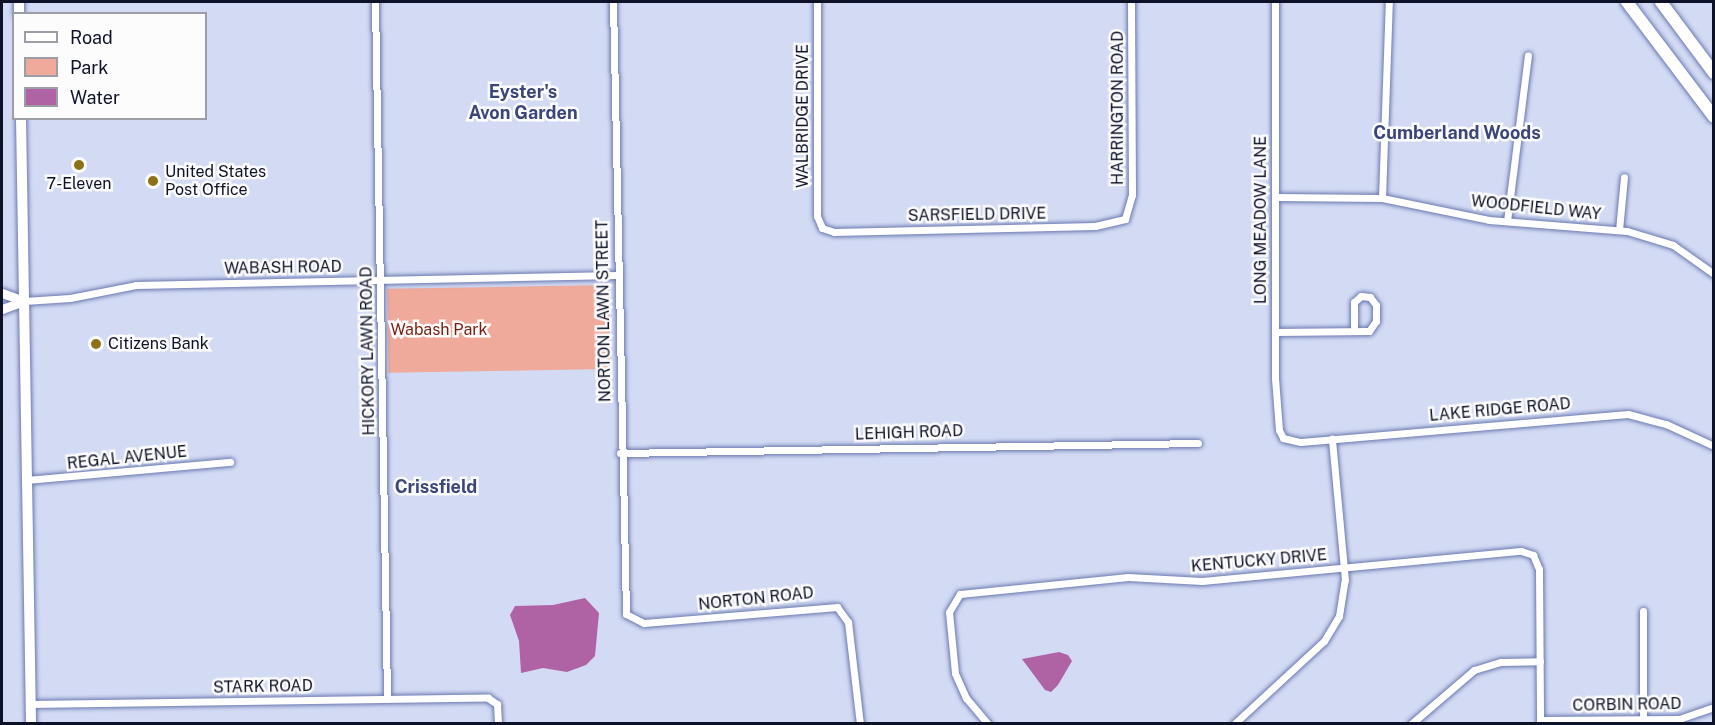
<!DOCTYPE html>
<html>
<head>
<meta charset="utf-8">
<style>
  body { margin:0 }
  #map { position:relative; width:1715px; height:725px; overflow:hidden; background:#d3dbf4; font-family:"Public Sans",sans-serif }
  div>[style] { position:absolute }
  .green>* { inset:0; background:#efaa9c; transform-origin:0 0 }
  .water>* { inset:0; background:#af63a5 }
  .roads { filter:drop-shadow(0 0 2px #6a79b1) drop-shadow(0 0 2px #6a79b1) }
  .street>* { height:7px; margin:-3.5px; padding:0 3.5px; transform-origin:3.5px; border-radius:3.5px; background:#fff }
  .secondary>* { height:9px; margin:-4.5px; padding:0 4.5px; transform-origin:4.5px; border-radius:4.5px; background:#fff }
  .primary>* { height:10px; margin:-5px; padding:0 5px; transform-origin:5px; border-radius:5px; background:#fff }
  .highway>* { height:12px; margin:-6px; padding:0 6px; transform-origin:6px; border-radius:6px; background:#fff }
  .dots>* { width:16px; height:16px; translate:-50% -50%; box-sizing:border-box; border:3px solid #fcfcfc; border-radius:50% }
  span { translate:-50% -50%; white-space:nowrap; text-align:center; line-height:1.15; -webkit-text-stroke:5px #fcfcfc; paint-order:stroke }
  .street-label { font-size:16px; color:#0d1228 }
  .poi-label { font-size:16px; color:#0d1228 }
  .left { translate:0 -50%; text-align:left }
  .park-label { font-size:16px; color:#771d0e }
  .neighbourhood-label { font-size:18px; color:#3a467a; font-weight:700 }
  .frame { position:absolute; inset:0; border:3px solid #0d1228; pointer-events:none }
  .legend { position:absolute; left:12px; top:12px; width:195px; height:108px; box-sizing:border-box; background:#fcfcfc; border:2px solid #9c9ea7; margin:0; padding:8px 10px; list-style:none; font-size:18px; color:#0d1228 }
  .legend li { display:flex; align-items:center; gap:12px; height:30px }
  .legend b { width:30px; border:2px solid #9c9ea7 }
</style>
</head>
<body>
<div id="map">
  <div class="green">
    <i style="left:609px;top:285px;width:84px;height:222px;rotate:89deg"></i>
  </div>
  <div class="water">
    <i style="clip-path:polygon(585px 598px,599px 613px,595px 656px,586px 665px,567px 672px,543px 668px,521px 673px,519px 641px,510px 615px,515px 606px,553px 605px)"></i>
    <i style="clip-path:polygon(1059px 652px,1068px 655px,1072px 661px,1058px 685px,1051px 692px,1045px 690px,1022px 659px)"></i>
  </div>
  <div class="roads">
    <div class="street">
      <i style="left:375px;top:2px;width:697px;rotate:89.01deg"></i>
      <i style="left:613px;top:2px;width:612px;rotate:88.78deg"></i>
      <i style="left:626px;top:614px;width:20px;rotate:27deg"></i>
      <i style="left:644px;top:623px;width:194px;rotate:-4.7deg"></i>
      <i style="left:837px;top:607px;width:19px;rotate:54deg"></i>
      <i style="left:848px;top:622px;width:103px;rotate:83.3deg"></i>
      <i style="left:817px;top:2px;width:214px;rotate:90deg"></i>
      <i style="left:817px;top:216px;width:13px;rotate:67deg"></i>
      <i style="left:822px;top:228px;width:13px;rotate:18deg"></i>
      <i style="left:834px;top:232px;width:261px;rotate:-1.3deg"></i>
      <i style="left:1095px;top:226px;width:31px;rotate:-13deg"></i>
      <i style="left:1125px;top:219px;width:25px;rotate:-74deg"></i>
      <i style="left:1132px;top:195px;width:193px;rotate:-90.3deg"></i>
      <i style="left:1275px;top:2px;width:376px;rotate:90deg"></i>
      <i style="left:1275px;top:378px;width:52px;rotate:85.6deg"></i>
      <i style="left:1279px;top:430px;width:9px;rotate:63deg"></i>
      <i style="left:1283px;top:438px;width:18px;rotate:13deg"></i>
      <i style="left:1301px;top:442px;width:328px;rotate:-4.9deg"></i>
      <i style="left:1628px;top:414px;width:39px;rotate:15deg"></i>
      <i style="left:1666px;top:424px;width:53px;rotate:24.6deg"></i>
      <i style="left:1275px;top:197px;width:107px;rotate:0.5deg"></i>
      <i style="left:1382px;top:198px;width:109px;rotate:11.6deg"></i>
      <i style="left:1489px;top:220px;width:138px;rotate:4.6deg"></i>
      <i style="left:1627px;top:231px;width:48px;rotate:16.9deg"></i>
      <i style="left:1673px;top:245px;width:50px;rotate:35.3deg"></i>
      <i style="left:1382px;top:198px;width:196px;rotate:-88deg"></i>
      <i style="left:1507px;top:221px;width:167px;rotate:-82.8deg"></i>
      <i style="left:1619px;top:230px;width:53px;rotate:-84.6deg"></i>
      <i style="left:24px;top:301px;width:46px;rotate:-3.7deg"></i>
      <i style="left:70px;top:298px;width:67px;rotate:-11.1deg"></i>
      <i style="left:136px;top:285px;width:481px;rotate:-1.2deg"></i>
      <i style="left:1275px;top:332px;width:94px;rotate:-0.6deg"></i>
      <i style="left:1369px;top:331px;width:12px;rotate:-55deg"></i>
      <i style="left:1376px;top:321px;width:16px;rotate:-90deg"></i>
      <i style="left:1376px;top:305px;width:10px;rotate:-127deg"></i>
      <i style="left:1370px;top:297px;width:9px;rotate:-174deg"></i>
      <i style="left:1361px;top:296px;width:9px;rotate:139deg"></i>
      <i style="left:1354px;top:302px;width:28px;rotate:90deg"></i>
      <i style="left:620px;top:453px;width:578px;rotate:-0.99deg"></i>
      <i style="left:27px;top:480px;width:204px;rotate:-5.1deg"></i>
      <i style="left:30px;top:704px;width:458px;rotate:-0.8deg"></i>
      <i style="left:488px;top:698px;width:11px;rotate:34deg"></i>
      <i style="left:497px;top:704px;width:20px;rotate:87deg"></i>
      <i style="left:1540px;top:720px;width:139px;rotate:-0.4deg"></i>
      <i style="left:1679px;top:719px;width:37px;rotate:-19deg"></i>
      <i style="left:1643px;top:720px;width:109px;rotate:-90deg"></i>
      <i style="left:988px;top:724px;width:34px;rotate:-130deg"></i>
      <i style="left:966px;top:698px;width:27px;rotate:-114deg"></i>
      <i style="left:955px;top:673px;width:61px;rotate:-95.6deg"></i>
      <i style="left:949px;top:612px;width:21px;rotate:-59deg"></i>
      <i style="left:960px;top:594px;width:169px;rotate:-5.8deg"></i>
      <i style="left:1128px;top:577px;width:74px;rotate:3.1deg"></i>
      <i style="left:1202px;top:581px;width:320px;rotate:-5.4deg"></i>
      <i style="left:1521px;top:551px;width:13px;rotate:18deg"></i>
      <i style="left:1533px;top:555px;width:15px;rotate:67deg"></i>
      <i style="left:1539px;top:569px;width:155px;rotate:89.6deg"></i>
      <i style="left:1234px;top:724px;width:122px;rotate:-42.7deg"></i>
      <i style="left:1324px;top:641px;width:29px;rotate:-59deg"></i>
      <i style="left:1339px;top:616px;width:36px;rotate:-81deg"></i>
      <i style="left:1345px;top:580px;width:142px;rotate:-95.3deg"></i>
      <i style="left:1411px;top:724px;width:83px;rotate:-40.6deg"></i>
      <i style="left:1474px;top:670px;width:28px;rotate:-17deg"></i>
      <i style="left:1501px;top:662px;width:39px;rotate:-1deg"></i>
    </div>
    <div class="secondary">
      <i style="left:2px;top:293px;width:23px;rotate:20deg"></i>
      <i style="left:2px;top:309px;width:23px;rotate:-20deg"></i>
    </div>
    <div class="primary">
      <i style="left:19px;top:2px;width:12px;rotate:90deg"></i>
      <i style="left:21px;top:118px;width:606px;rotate:89.05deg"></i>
    </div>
    <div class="highway">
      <i style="left:1627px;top:2px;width:144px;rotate:52.9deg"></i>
      <i style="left:1661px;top:2px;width:89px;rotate:53.3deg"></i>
    </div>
  </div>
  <div class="dots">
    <i style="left:79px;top:165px;background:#8c7215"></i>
    <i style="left:153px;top:181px;background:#8c7215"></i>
    <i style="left:96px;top:344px;background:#8c7215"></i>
  </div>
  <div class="street-label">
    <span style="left:1118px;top:108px;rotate:-90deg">HARRINGTON ROAD</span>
    <span style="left:803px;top:116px;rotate:-90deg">WALBRIDGE DRIVE</span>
    <span style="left:1536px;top:208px;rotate:6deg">WOODFIELD WAY</span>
    <span style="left:977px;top:215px;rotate:-1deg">SARSFIELD DRIVE</span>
    <span style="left:1261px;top:220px;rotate:-90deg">LONG MEADOW LANE</span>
    <span style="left:283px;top:268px;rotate:-1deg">WABASH ROAD</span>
    <span style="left:604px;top:311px;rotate:-91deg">NORTON LAWN STREET</span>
    <span style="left:368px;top:351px;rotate:-91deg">HICKORY LAWN ROAD</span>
    <span style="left:1500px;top:410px;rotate:-5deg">LAKE RIDGE ROAD</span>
    <span style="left:909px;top:433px;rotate:-2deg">LEHIGH ROAD</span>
    <span style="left:127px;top:458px;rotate:-6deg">REGAL AVENUE</span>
    <span style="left:1259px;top:561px;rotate:-5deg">KENTUCKY DRIVE</span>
    <span style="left:756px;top:599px;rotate:-6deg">NORTON ROAD</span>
    <span style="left:263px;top:687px;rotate:-1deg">STARK ROAD</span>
    <span style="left:1627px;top:705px;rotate:-1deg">CORBIN ROAD</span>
  </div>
  <div class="poi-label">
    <span class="left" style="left:165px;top:181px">United States<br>Post Office</span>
    <span style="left:79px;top:184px">7-Eleven</span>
    <span class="left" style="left:108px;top:344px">Citizens Bank</span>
  </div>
  <div class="park-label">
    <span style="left:439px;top:330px">Wabash Park</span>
  </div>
  <div class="neighbourhood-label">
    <span style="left:523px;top:103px">Eyster's<br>Avon Garden</span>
    <span style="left:1457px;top:133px">Cumberland Woods</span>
    <span style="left:436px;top:487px">Crissfield</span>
  </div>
  <div class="frame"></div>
  <ul class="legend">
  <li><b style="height:8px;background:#fff"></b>Road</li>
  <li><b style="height:16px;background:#efaa9c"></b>Park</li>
  <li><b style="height:16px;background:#af63a5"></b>Water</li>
  </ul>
</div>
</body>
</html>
